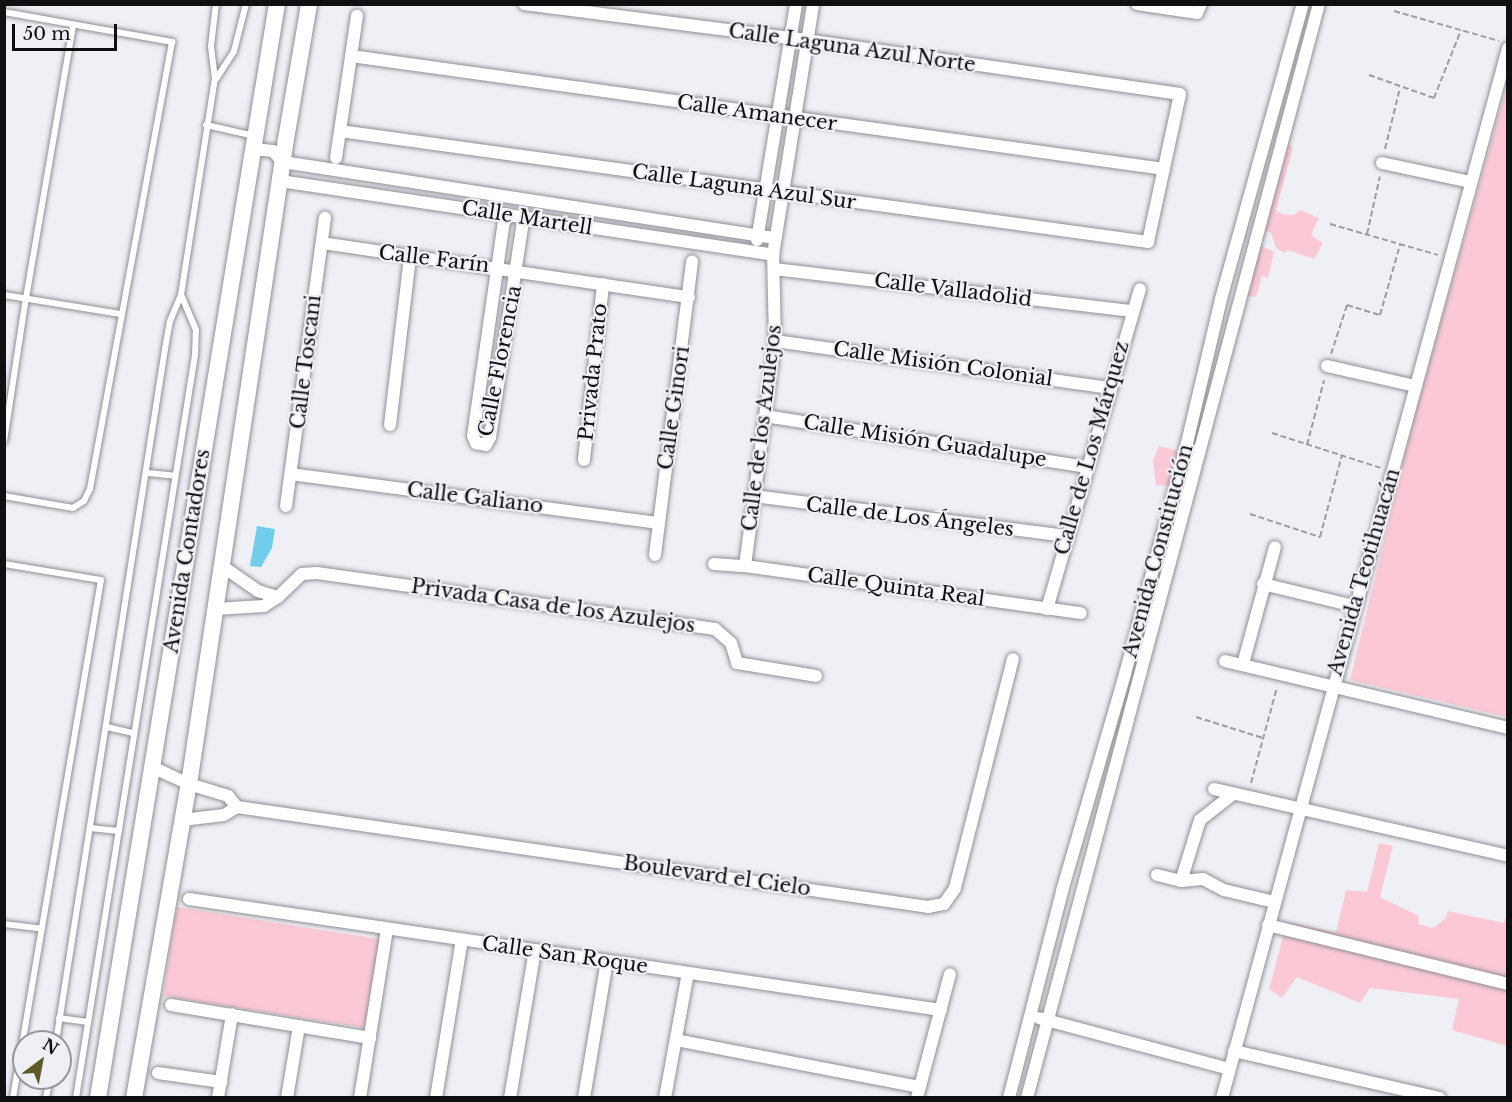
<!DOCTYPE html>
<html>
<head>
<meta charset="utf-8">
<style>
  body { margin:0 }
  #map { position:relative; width:1512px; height:1102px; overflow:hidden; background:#efeff6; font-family:"Libre Baskerville",serif }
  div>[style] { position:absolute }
  .green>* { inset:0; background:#fbc9d6; transform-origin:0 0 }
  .water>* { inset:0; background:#70cdeb }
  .path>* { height:2px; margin-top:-1px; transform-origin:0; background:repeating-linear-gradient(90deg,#9c9ca1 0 6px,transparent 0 9px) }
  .roads { filter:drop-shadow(0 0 2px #908f96) drop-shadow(0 0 2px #908f96) }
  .lane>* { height:6px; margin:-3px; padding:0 3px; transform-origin:3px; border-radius:3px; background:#fff }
  .street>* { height:12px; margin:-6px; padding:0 6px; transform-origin:6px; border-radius:6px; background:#fff }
  .secondary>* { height:16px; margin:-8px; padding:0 8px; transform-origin:8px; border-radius:8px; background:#fff }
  span { translate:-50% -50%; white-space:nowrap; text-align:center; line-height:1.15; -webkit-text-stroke:4.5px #efeff6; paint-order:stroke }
  .street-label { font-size:20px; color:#101012 }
  .frame { position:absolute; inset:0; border:6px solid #101012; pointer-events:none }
  .north { position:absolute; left:12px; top:1030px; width:60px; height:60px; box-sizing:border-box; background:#efeff6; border:2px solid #96969b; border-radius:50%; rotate:32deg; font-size:16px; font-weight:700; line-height:24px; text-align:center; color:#101012 }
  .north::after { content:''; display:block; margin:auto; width:21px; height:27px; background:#5e5a27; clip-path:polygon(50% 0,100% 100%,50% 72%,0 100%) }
  .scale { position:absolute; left:12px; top:24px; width:105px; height:27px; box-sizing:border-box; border:3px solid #101012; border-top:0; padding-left:8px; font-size:18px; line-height:21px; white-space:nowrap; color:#101012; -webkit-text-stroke:4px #efeff6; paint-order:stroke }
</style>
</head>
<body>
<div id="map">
  <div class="green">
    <i style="clip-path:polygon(1507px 86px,1507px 717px,1350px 680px,1414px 419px)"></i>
    <i style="clip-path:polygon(1289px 144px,1293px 148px,1276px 210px,1282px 214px,1294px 215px,1300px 210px,1319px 218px,1311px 235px,1323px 243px,1314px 259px,1288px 250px,1285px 253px,1276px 248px,1271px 233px,1264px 229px)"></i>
    <i style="clip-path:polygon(1261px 246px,1274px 252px,1268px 278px,1262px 276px,1256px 297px,1248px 296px)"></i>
    <i style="clip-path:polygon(1159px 446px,1179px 451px,1169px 486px,1156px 485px,1153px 461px)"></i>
    <i style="clip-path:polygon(1379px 843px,1393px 846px,1380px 897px,1419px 916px,1418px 924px,1433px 928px,1446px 918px,1448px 911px,1504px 923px,1507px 913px,1507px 1046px,1452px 1030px,1459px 999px,1370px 988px,1360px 1003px,1297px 977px,1282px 998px,1269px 989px,1287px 922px,1336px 932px,1346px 890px,1367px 892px)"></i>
    <i style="left:177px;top:907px;width:206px;height:90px;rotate:9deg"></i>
  </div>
  <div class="water">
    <i style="clip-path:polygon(257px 526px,275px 529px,272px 548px,261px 567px,250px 566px)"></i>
  </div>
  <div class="path">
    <i style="left:1394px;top:11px;width:109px;rotate:15.9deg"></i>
    <i style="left:1369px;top:75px;width:69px;rotate:19.5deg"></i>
    <i style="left:1434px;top:98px;width:73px;rotate:-68.3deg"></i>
    <i style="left:1385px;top:149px;width:63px;rotate:-76.2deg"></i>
    <i style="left:1330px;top:224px;width:112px;rotate:16deg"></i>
    <i style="left:1367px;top:234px;width:59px;rotate:-77.4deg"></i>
    <i style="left:1331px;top:354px;width:52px;rotate:-71.9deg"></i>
    <i style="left:1347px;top:305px;width:34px;rotate:17deg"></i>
    <i style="left:1380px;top:315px;width:73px;rotate:-74.1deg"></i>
    <i style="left:1272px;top:433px;width:114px;rotate:17.8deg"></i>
    <i style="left:1307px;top:445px;width:67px;rotate:-75.3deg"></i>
    <i style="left:1250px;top:514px;width:74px;rotate:18.2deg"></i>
    <i style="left:1320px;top:537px;width:85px;rotate:-75deg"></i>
    <i style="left:1196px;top:717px;width:70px;rotate:17.4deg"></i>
    <i style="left:1251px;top:783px;width:99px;rotate:-74.8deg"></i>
  </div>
  <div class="roads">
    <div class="lane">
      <i style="left:4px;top:12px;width:171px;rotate:10.1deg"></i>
      <i style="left:172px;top:42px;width:454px;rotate:100.4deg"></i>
      <i style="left:90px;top:489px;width:13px;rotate:117deg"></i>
      <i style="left:84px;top:501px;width:13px;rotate:148deg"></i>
      <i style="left:73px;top:508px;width:70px;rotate:-170.1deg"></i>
      <i style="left:216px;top:79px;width:33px;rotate:-57deg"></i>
      <i style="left:234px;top:51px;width:49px;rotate:-75.7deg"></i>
      <i style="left:206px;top:125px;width:50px;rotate:12.7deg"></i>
      <i style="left:4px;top:295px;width:118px;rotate:9.3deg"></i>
      <i style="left:4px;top:441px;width:145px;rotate:-81.3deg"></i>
      <i style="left:26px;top:298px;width:277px;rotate:-80.2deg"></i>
      <i style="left:148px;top:473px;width:27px;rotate:6deg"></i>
      <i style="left:4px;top:564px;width:98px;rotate:9.4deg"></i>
      <i style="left:101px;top:580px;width:525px;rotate:99.64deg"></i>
      <i style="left:107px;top:727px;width:28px;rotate:13deg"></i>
      <i style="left:90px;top:828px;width:29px;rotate:6deg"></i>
      <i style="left:4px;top:924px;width:38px;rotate:7deg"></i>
      <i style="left:59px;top:1018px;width:29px;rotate:8deg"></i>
      <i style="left:56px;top:1042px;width:702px;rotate:-81.06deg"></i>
      <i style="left:165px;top:349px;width:28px;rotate:-80deg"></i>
      <i style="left:170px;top:321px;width:28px;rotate:-67deg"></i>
      <i style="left:181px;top:295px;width:219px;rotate:-81.1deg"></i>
      <i style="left:215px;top:79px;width:33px;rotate:-97deg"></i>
      <i style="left:211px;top:46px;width:42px;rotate:-83.2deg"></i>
      <i style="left:46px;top:1098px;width:20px;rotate:-79deg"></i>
      <i style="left:76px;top:1098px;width:752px;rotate:-80.9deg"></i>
      <i style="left:195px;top:355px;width:25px;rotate:-88deg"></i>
      <i style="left:196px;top:330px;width:38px;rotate:-113deg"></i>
    </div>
    <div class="street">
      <i style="left:1137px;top:4px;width:61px;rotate:8.5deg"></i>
      <i style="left:1197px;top:13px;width:10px;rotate:-66deg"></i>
      <i style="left:351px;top:56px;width:821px;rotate:7.91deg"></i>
      <i style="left:340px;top:131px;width:816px;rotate:7.82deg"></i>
      <i style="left:1148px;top:242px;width:151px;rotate:-77.8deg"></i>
      <i style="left:1180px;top:94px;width:394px;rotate:-171.8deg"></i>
      <i style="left:790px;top:38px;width:268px;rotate:-172.7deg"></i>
      <i style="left:253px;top:149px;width:20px;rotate:6deg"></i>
      <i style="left:273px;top:151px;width:15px;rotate:48deg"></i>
      <i style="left:283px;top:162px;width:498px;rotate:8.8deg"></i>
      <i style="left:336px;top:158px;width:144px;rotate:-81.6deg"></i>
      <i style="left:1382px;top:163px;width:91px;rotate:12.1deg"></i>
      <i style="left:280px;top:181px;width:499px;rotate:8.5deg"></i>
      <i style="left:505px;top:214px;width:224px;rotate:98.2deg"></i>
      <i style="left:473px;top:436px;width:8px;rotate:67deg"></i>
      <i style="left:476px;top:443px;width:10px;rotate:11deg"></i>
      <i style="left:486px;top:445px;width:9px;rotate:-63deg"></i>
      <i style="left:490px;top:437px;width:224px;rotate:-81.3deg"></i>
      <i style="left:757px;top:240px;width:239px;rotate:-80.6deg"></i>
      <i style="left:322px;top:243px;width:371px;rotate:8.4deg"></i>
      <i style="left:774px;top:269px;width:361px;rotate:6.7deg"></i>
      <i style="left:775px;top:341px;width:339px;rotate:8deg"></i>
      <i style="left:1327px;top:366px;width:90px;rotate:12.8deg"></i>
      <i style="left:765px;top:416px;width:325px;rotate:9deg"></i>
      <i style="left:390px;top:425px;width:169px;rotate:-83.2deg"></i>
      <i style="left:584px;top:460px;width:177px;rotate:-83.8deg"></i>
      <i style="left:291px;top:474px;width:371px;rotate:7.6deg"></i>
      <i style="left:754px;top:496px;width:315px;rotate:7.3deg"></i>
      <i style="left:286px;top:506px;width:291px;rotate:-82.3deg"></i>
      <i style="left:655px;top:555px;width:296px;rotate:-82.8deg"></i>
      <i style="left:714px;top:564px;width:31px;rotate:4deg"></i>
      <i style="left:745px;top:566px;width:339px;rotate:8deg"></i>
      <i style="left:222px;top:566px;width:44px;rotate:34.8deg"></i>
      <i style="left:258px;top:591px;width:21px;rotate:17deg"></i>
      <i style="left:745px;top:566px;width:227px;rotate:-82.4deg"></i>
      <i style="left:775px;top:341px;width:86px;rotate:-91.3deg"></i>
      <i style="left:773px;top:255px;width:254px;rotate:-80.9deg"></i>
      <i style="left:1263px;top:584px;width:94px;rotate:13.6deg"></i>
      <i style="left:215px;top:609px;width:49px;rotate:-3.5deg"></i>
      <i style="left:264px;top:606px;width:17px;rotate:-33deg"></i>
      <i style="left:278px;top:597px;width:33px;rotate:-44deg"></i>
      <i style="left:302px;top:574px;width:15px;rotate:-4deg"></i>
      <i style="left:317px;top:573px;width:402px;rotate:8deg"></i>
      <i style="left:715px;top:629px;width:21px;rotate:41deg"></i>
      <i style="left:731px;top:643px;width:21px;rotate:73deg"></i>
      <i style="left:737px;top:663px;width:80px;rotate:9.3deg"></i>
      <i style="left:1047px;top:609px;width:333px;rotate:-73.8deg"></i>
      <i style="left:1225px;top:661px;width:291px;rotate:13.3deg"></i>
      <i style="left:1243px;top:664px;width:121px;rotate:-74.7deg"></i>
      <i style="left:152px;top:767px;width:41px;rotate:24.7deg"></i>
      <i style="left:189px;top:784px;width:41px;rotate:17.1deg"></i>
      <i style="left:228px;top:796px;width:14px;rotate:51deg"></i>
      <i style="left:237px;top:807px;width:698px;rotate:8.23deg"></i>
      <i style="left:928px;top:907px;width:16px;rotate:-11deg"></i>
      <i style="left:944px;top:904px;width:19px;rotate:-55deg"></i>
      <i style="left:955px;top:888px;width:236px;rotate:-75.8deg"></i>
      <i style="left:1214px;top:789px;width:302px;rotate:12.8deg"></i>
      <i style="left:182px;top:820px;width:42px;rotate:-6.8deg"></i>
      <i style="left:224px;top:815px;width:15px;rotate:-32deg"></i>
      <i style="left:1157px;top:875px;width:25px;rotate:14deg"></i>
      <i style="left:1181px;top:881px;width:22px;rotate:-5deg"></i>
      <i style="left:1203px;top:879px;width:24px;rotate:28deg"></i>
      <i style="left:1224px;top:890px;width:51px;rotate:13.5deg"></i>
      <i style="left:1181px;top:881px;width:64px;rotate:-72.7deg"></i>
      <i style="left:1200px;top:820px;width:42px;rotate:-38.2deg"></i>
      <i style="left:189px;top:899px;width:760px;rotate:8.4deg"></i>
      <i style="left:1268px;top:925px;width:247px;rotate:13.8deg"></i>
      <i style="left:171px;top:1005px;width:202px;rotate:9.4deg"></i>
      <i style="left:1039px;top:1018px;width:197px;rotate:15deg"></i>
      <i style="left:676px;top:1040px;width:248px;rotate:10.9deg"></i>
      <i style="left:1234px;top:1051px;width:211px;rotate:12.9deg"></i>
      <i style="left:158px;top:1073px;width:64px;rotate:8.1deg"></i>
      <i style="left:218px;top:1098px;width:85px;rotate:-80.5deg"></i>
      <i style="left:287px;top:1098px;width:73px;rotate:-80.5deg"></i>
      <i style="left:360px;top:1098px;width:171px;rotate:-80.9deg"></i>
      <i style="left:436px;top:1098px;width:160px;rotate:-80.7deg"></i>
      <i style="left:510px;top:1098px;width:150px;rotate:-80.4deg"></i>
      <i style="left:584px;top:1098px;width:139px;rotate:-80.5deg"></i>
      <i style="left:665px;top:1098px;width:127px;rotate:-79.6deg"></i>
      <i style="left:917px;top:1098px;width:128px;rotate:-75.1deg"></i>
      <i style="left:1009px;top:1098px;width:214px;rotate:-75.6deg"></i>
      <i style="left:1062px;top:891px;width:226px;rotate:-73.8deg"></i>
      <i style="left:1125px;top:674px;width:239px;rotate:-75deg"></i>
      <i style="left:1187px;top:443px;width:148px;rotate:-76.7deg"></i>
      <i style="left:1221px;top:299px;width:306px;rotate:-74.5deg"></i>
      <i style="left:1027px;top:1098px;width:1132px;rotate:-75.06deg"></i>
      <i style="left:1222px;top:1098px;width:1088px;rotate:-74.76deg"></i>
    </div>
    <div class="secondary">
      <i style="left:98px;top:1098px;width:1109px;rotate:-80.71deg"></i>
      <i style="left:134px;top:1098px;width:319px;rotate:-80.1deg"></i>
      <i style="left:189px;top:784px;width:652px;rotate:-81.45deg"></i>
      <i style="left:286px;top:139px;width:137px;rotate:-80.3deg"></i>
    </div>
  </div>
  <div class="street-label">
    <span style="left:852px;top:48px;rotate:8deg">Calle Laguna Azul Norte</span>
    <span style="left:757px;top:113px;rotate:8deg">Calle Amanecer</span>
    <span style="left:744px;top:187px;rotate:8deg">Calle Laguna Azul Sur</span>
    <span style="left:527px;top:218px;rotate:9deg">Calle Martell</span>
    <span style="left:434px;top:259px;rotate:7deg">Calle Farín</span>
    <span style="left:953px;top:290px;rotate:7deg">Calle Valladolid</span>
    <span style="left:500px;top:361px;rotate:-79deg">Calle Florencia</span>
    <span style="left:306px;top:362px;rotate:-83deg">Calle Toscani</span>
    <span style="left:943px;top:364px;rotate:8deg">Calle Misión Colonial</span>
    <span style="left:593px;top:372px;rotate:-84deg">Privada Prato</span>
    <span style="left:674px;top:408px;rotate:-82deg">Calle Ginori</span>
    <span style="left:762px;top:428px;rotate:-83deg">Calle de los Azulejos</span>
    <span style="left:925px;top:441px;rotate:9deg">Calle Misión Guadalupe</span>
    <span style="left:1092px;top:448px;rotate:-74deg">Calle de Los Márquez</span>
    <span style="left:475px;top:498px;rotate:7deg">Calle Galiano</span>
    <span style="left:910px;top:517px;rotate:7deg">Calle de Los Ángeles</span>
    <span style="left:187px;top:551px;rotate:-81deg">Avenida Contadores</span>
    <span style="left:1158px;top:551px;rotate:-75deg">Avenida Constitución</span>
    <span style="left:1364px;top:572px;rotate:-74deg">Avenida Teotihuacán</span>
    <span style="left:896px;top:587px;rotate:8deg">Calle Quinta Real</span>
    <span style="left:553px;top:606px;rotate:8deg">Privada Casa de los Azulejos</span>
    <span style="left:717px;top:876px;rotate:8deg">Boulevard el Cielo</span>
    <span style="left:565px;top:955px;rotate:8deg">Calle San Roque</span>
  </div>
  <div class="frame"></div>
  <div class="north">N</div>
  <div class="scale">50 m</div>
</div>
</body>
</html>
